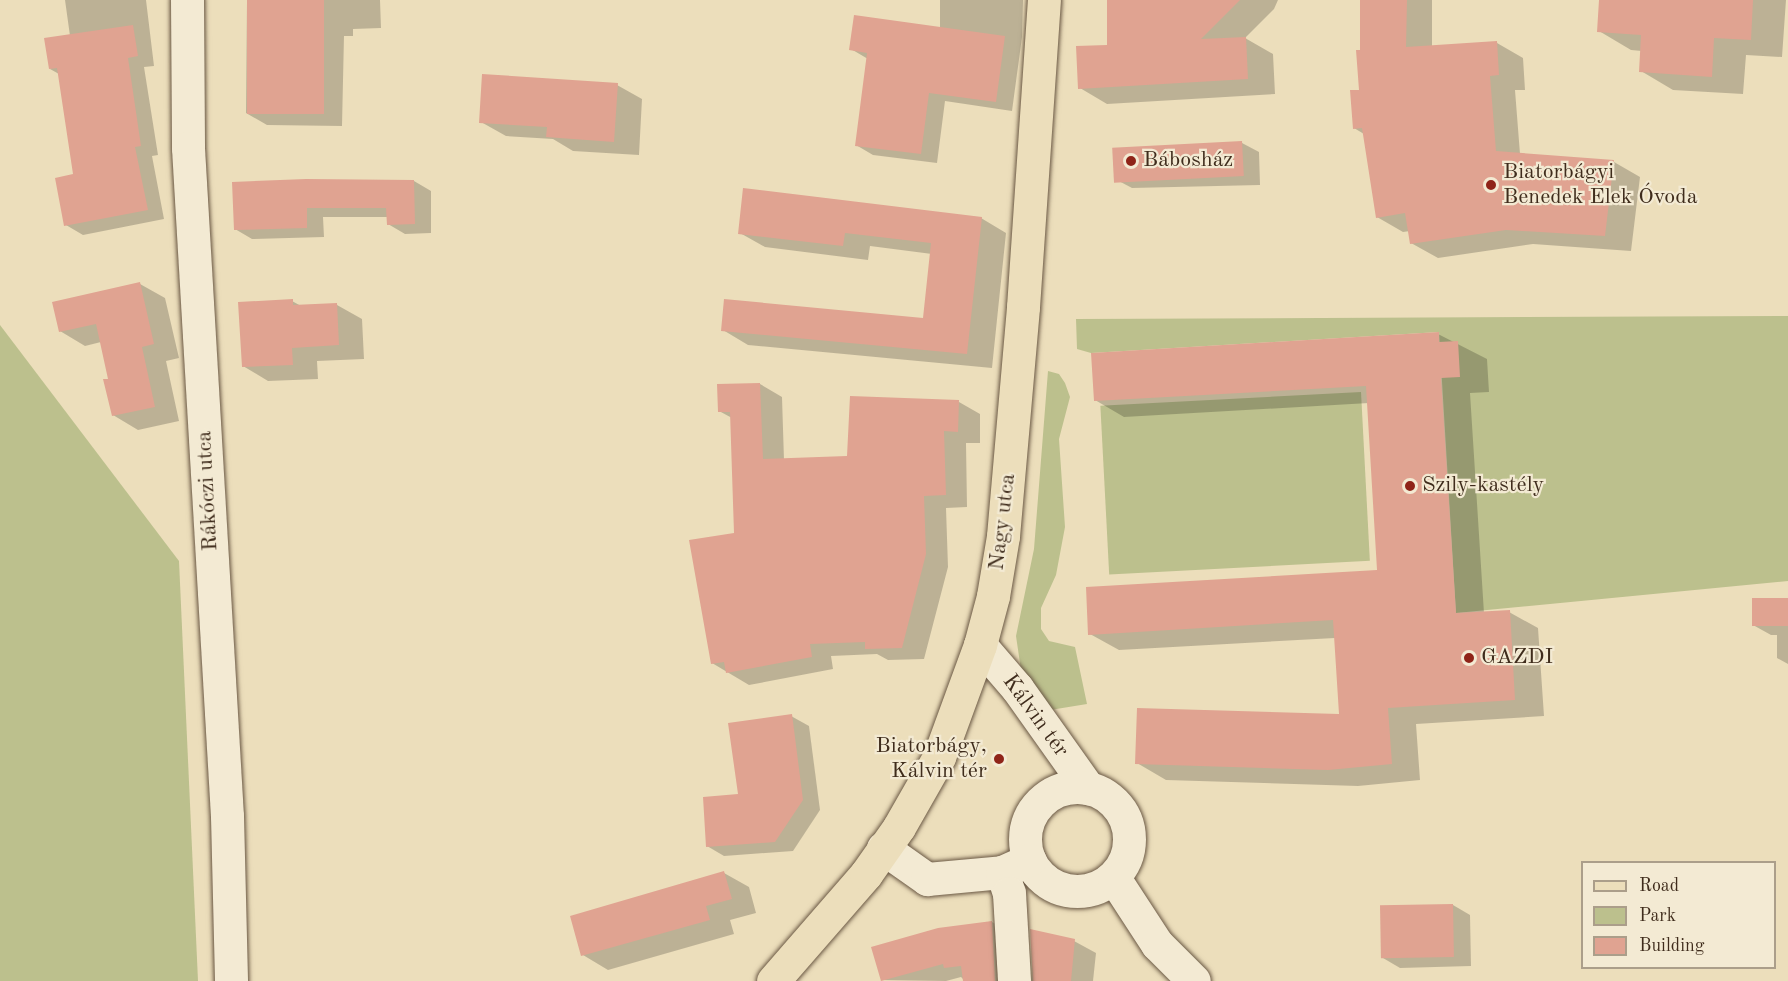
<!DOCTYPE html>
<html>
<head>
<meta charset="utf-8">
<style>
  body { margin:0 }
  #map { position:relative; width:1788px; height:981px; overflow:hidden; background:#ecdebb; font-family:"Old Standard TT",serif }
  div>[style] { position:absolute }
  .green>* { inset:0; background:#bcc08d; transform-origin:0 0 }
  .shadow>* { inset:0; background:#0003 }
  .building>* { inset:0; background:#e0a391; transform-origin:0 0 }
  .roads { filter:drop-shadow(0 0 2px #6a5844) drop-shadow(0 0 2px #6a5844) }
  .minor>* { height:33px; margin:-16.5px; padding:0 16.5px; transform-origin:16.5px; border-radius:16.5px; background:#f3ead3 }
  .minor>.ring { margin:-16.5px; padding:0; box-sizing:content-box; background:none; border:33px solid #f3ead3; border-radius:50% }
  .major>* { height:33px; margin:-16.5px; padding:0 16.5px; transform-origin:16.5px; border-radius:16.5px; background:#ecdebb }
  .dots>* { width:16px; height:16px; translate:-50% -50%; box-sizing:border-box; border:3px solid #f3ead3; border-radius:50% }
  span { translate:-50% -50%; white-space:nowrap; text-align:center; line-height:1.15; -webkit-text-stroke:4.5px #f3ead3; paint-order:stroke }
  .poi-label { font-size:22px; color:#3f2c1c }
  .left { translate:0 -50%; text-align:left }
  .right { translate:-100% -50%; text-align:right }
  .street-label { font-size:22px; color:#3f2c1c }
  .legend { position:absolute; left:1581px; top:861px; width:195px; height:108px; box-sizing:border-box; background:#f3ead3; border:2px solid #ab9e8a; margin:0; padding:8px 10px; list-style:none; font-size:18px; color:#3f2c1c }
  .legend li { display:flex; align-items:center; gap:12px; height:30px }
  .legend b { width:30px; border:2px solid #ab9e8a }
</style>
</head>
<body>
<div id="map">
  <div class="green">
    <i style="clip-path:polygon(1788px 316px,1788px 581px,1456px 613px,1439px 332px,1091px 353px,1077px 349px,1076px 319px)"></i>
    <i style="clip-path:polygon(0 325px,179px 561px,198px 981px,0 981px)"></i>
    <i style="clip-path:polygon(1048px 371px,1059px 374px,1065px 383px,1070px 397px,1059px 439px,1065px 527px,1056px 575px,1041px 608px,1041px 629px,1049px 641px,1075px 647px,1087px 704px,1044px 711px,1022px 677px,1016px 636px,1034px 549px)"></i>
    <i style="left:1361px;top:392px;width:169px;height:261px;rotate:87deg"></i>
  </div>
  <div class="shadow">
    <i style="clip-path:polygon(65px 0,146px 0,154px 66px,144px 67px,158px 155px,152px 156px,164px 219px,83px 235px,66px 225px,75px 175px,59px 74px,50px 69px,70px 36px)"></i>
    <i style="clip-path:polygon(247px 0,380px 0,381px 28px,353px 29px,353px 36px,344px 36px,342px 126px,267px 125px,246px 113px)"></i>
    <i style="clip-path:polygon(940px 0,1023px 0,1022px 37px,1012px 111px,945px 101px,937px 163px,873px 155px,856px 145px,868px 59px,851px 49px,940px 28px)"></i>
    <i style="clip-path:polygon(1109px 0,1278px 0,1274px 9px,1245px 38px,1273px 54px,1275px 94px,1107px 104px,1080px 88px,1108px 46px)"></i>
    <i style="clip-path:polygon(1362px 0,1432px 0,1432px 47px,1497px 43px,1523px 58px,1525px 90px,1515px 90px,1520px 154px,1614px 162px,1640px 177px,1631px 251px,1533px 244px,1438px 258px,1411px 243px,1410px 231px,1403px 232px,1377px 217px,1364px 134px,1354px 128px,1361px 91px)"></i>
    <i style="clip-path:polygon(1601px 0,1786px 0,1782px 57px,1746px 55px,1743px 94px,1673px 90px,1641px 71px,1642px 51px,1631px 50px,1599px 31px)"></i>
    <i style="clip-path:polygon(617px 85px,642px 99px,639px 155px,573px 151px,553px 139px,506px 136px,481px 122px)"></i>
    <i style="clip-path:polygon(1242px 143px,1259px 152px,1260px 185px,1132px 188px,1115px 179px)"></i>
    <i style="clip-path:polygon(414px 181px,431px 191px,431px 233px,405px 234px,388px 224px,388px 217px,323px 217px,324px 237px,252px 239px,235px 229px,233px 183px)"></i>
    <i style="clip-path:polygon(981px 218px,1006px 233px,992px 368px,748px 345px,723px 330px,924px 320px,932px 254px,870px 246px,868px 260px,765px 247px,740px 233px)"></i>
    <i style="clip-path:polygon(140px 284px,165px 298px,179px 358px,166px 361px,179px 421px,138px 430px,113px 415px,110px 380px,101px 342px,85px 346px,60px 331px)"></i>
    <i style="clip-path:polygon(292px 301px,301px 306px,337px 305px,362px 319px,364px 359px,317px 361px,318px 379px,268px 381px,243px 366px)"></i>
    <i style="clip-path:polygon(1438px 334px,1487px 359px,1489px 392px,1470px 393px,1484px 613px,1509px 612px,1538px 628px,1544px 716px,1416px 724px,1420px 780px,1358px 786px,1166px 780px,1137px 763px,1340px 716px,1335px 638px,1119px 650px,1090px 634px,1379px 572px,1369px 403px,1124px 417px,1095px 400px)"></i>
    <i style="clip-path:polygon(760px 384px,782px 397px,784px 460px,848px 458px,959px 402px,980px 414px,980px 443px,966px 443px,967px 507px,946px 508px,948px 567px,924px 659px,888px 660px,877px 654px,831px 656px,833px 669px,749px 685px,712px 663px,735px 534px,732px 418px,719px 411px)"></i>
    <i style="clip-path:polygon(1788px 600px,1788px 664px,1777px 658px,1777px 635px,1771px 635px,1753px 625px)"></i>
    <i style="clip-path:polygon(791px 716px,809px 726px,820px 810px,793px 851px,724px 856px,707px 846px)"></i>
    <i style="clip-path:polygon(724px 873px,749px 887px,756px 913px,730px 920px,734px 934px,608px 970px,583px 955px)"></i>
    <i style="clip-path:polygon(1453px 905px,1470px 915px,1471px 966px,1400px 968px,1383px 958px)"></i>
    <i style="clip-path:polygon(992px 922px,1013px 935px,1016px 981px,965px 981px,961px 977px,946px 981px,882px 980px)"></i>
    <i style="clip-path:polygon(1031px 931px,1074px 941px,1096px 953px,1093px 981px,1032px 981px)"></i>
  </div>
  <div class="building">
    <i style="left:247px;top:0;width:77px;height:114px"></i>
    <i style="clip-path:polygon(1107px 0,1240px 0,1201px 39px,1246px 37px,1248px 79px,1078px 89px,1076px 46px,1107px 45px)"></i>
    <i style="clip-path:polygon(1360px 0,1407px 0,1406px 47px,1497px 41px,1499px 75px,1490px 76px,1496px 151px,1614px 160px,1605px 236px,1506px 230px,1410px 244px,1405px 213px,1376px 218px,1362px 128px,1353px 129px,1350px 90px,1359px 90px,1356px 50px,1360px 50px)"></i>
    <i style="clip-path:polygon(1599px 0,1753px 0,1751px 40px,1714px 38px,1712px 77px,1639px 72px,1641px 35px,1597px 32px)"></i>
    <i style="clip-path:polygon(854px 15px,1005px 36px,996px 102px,929px 93px,921px 154px,855px 146px,867px 53px,849px 50px)"></i>
    <i style="clip-path:polygon(133px 25px,138px 56px,128px 58px,141px 146px,135px 147px,148px 210px,64px 226px,55px 178px,73px 174px,57px 68px,49px 69px,44px 38px)"></i>
    <i style="clip-path:polygon(482px 74px,618px 83px,614px 142px,546px 137px,547px 127px,479px 123px)"></i>
    <i style="left:1242px;top:141px;width:35px;height:130px;rotate:87deg"></i>
    <i style="clip-path:polygon(306px 179px,414px 180px,415px 224px,387px 225px,386px 208px,307px 208px,307px 228px,234px 230px,232px 182px)"></i>
    <i style="clip-path:polygon(743px 188px,982px 217px,967px 354px,721px 331px,724px 299px,923px 318px,931px 243px,845px 233px,843px 246px,738px 234px)"></i>
    <i style="clip-path:polygon(140px 282px,154px 344px,142px 347px,155px 407px,112px 416px,103px 379px,108px 379px,96px 324px,59px 332px,52px 302px)"></i>
    <i style="clip-path:polygon(293px 299px,293px 305px,337px 303px,339px 345px,292px 348px,293px 365px,242px 367px,238px 302px)"></i>
    <i style="clip-path:polygon(1439px 332px,1439px 342px,1458px 341px,1460px 377px,1441px 378px,1456px 613px,1510px 610px,1515px 700px,1388px 708px,1392px 764px,1328px 770px,1135px 764px,1137px 708px,1339px 714px,1333px 620px,1088px 635px,1086px 587px,1377px 570px,1366px 386px,1094px 401px,1091px 353px)"></i>
    <i style="clip-path:polygon(760px 383px,763px 459px,847px 456px,850px 396px,959px 400px,958px 432px,944px 431px,946px 495px,924px 496px,926px 554px,902px 648px,865px 649px,865px 642px,810px 644px,812px 657px,726px 673px,724px 662px,711px 664px,689px 540px,734px 533px,730px 412px,718px 412px,717px 384px)"></i>
    <i style="left:1752px;top:598px;width:36px;height:28px"></i>
    <i style="clip-path:polygon(792px 714px,803px 800px,775px 842px,706px 847px,703px 797px,738px 794px,728px 723px)"></i>
    <i style="clip-path:polygon(724px 871px,732px 899px,706px 906px,710px 920px,581px 956px,570px 916px)"></i>
    <i style="left:1453px;top:904px;width:53px;height:73px;rotate:89deg"></i>
    <i style="clip-path:polygon(992px 921px,995px 981px,963px 981px,961px 966px,944px 968px,943px 964px,881px 981px,871px 947px,938px 928px)"></i>
    <i style="clip-path:polygon(1030px 929px,1075px 939px,1071px 981px,1033px 981px)"></i>
  </div>
  <div class="roads">
    <div class="minor">
      <i style="left:187px;top:0;width:148px;rotate:89.6deg"></i>
      <i style="left:188px;top:148px;width:669px;rotate:86.66deg"></i>
      <i style="left:227px;top:816px;width:165px;rotate:88.6deg"></i>
      <i style="left:980px;top:645px;width:57px;rotate:49.3deg"></i>
      <i style="left:1017px;top:688px;width:123px;rotate:54.6deg"></i>
      <i class="ring" style="left:1025px;top:787px;width:71px;height:71px"></i>
      <i style="left:883px;top:848px;width:54px;rotate:35.2deg"></i>
      <i style="left:927px;top:879px;width:75px;rotate:-5.3deg"></i>
      <i style="left:1002px;top:872px;width:30px;rotate:-24deg"></i>
      <i style="left:1002px;top:872px;width:22px;rotate:72deg"></i>
      <i style="left:1009px;top:893px;width:88px;rotate:86.7deg"></i>
      <i style="left:1114px;top:878px;width:79px;rotate:56.9deg"></i>
      <i style="left:1157px;top:944px;width:52px;rotate:45deg"></i>
    </div>
    <div class="major">
      <i style="left:773px;top:981px;width:142px;rotate:-49deg"></i>
      <i style="left:866px;top:874px;width:57px;rotate:-54.9deg"></i>
      <i style="left:899px;top:827px;width:81px;rotate:-60.3deg"></i>
      <i style="left:939px;top:757px;width:119px;rotate:-69.9deg"></i>
      <i style="left:980px;top:645px;width:51px;rotate:-75.1deg"></i>
      <i style="left:993px;top:596px;width:61px;rotate:-80.5deg"></i>
      <i style="left:1003px;top:536px;width:230px;rotate:-85deg"></i>
      <i style="left:1023px;top:307px;width:308px;rotate:-86.1deg"></i>
    </div>
  </div>
  <div class="dots">
    <i style="left:1131px;top:161px;background:#8f2418"></i>
    <i style="left:1491px;top:185px;background:#8f2418"></i>
    <i style="left:1410px;top:486px;background:#8f2418"></i>
    <i style="left:1469px;top:658px;background:#8f2418"></i>
    <i style="left:999px;top:759px;background:#8f2418"></i>
  </div>
  <div class="poi-label">
    <span class="left" style="left:1143px;top:161px">Bábosház</span>
    <span class="left" style="left:1503px;top:185px">Biatorbágyi<br>Benedek Elek Óvoda</span>
    <span class="left" style="left:1422px;top:486px">Szily-kastély</span>
    <span class="left" style="left:1481px;top:658px">GAZDI</span>
    <span class="right" style="left:987px;top:759px">Biatorbágy,<br>Kálvin tér</span>
  </div>
  <div class="street-label">
    <span style="left:208px;top:491px;rotate:-93deg">Rákóczi utca</span>
    <span style="left:1003px;top:522px;rotate:-83deg">Nagy utca</span>
    <span style="left:1035px;top:716px;rotate:54deg">Kálvin tér</span>
  </div>
  <ul class="legend">
  <li><b style="height:8px;background:#ecdebb"></b>Road</li>
  <li><b style="height:16px;background:#bcc08d"></b>Park</li>
  <li><b style="height:16px;background:#e0a391"></b>Building</li>
  </ul>
</div>
</body>
</html>
